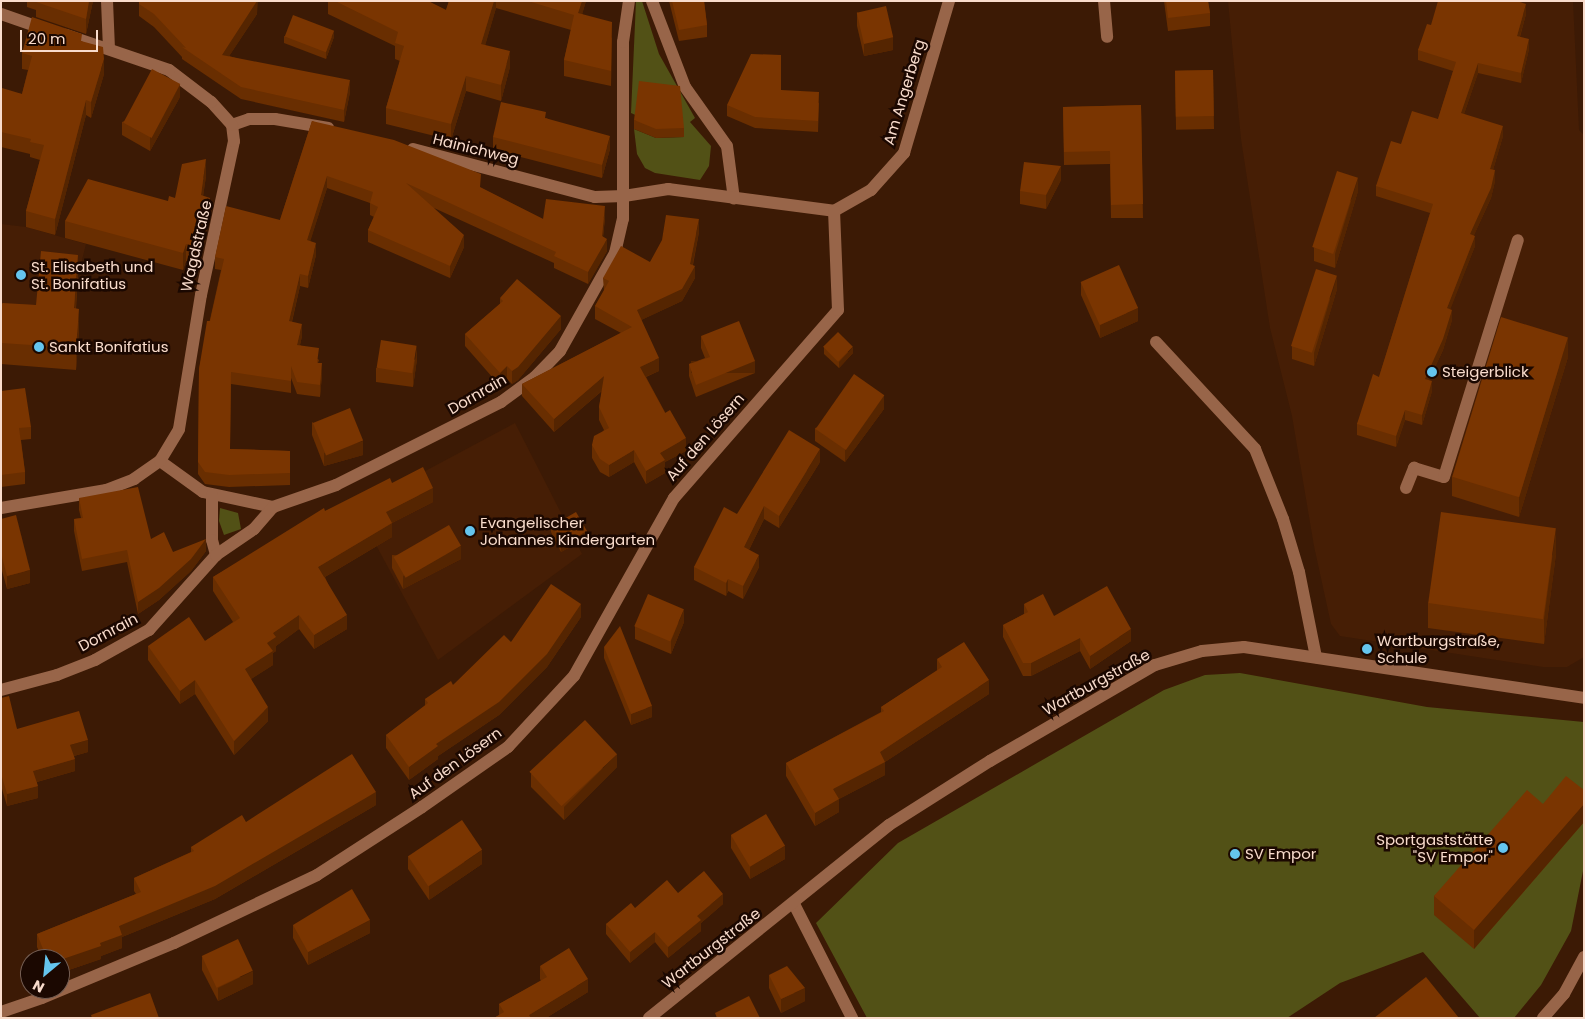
<!DOCTYPE html>
<html>
<head>
<meta charset="utf-8">
<style>
  body { margin:0 }
  #map { position:relative; width:1585px; height:1019px; overflow:hidden; background:#3c1a05; font-family:Poppins,sans-serif }
  div>[style] { position:absolute }
  .built>* { inset:0; background:#461e05 }
  .green>* { inset:0; background:#525116 }
  .minor>* { height:12px; margin:-6px; padding:0 6px; transform-origin:6px; border-radius:6px; background:#986549 }
  .wall>* { inset:0; background:#692e01; transform-origin:0 0 }
  .shaded-wall>* { inset:0; background:#552501; transform-origin:0 0 }
  .building>* { inset:0; background:#7a3501; transform-origin:0 0 }
  .dots>* { width:14px; height:14px; translate:-50% -50%; box-sizing:border-box; border:2px solid #1b0801; border-radius:50% }
  span { translate:-50% -50%; white-space:nowrap; text-align:center; line-height:1.15; -webkit-text-stroke:5px #1b0801; paint-order:stroke }
  .street-label { font-size:15px; color:#f9dccc }
  .poi-label { font-size:15px; color:#f9dccc }
  .left { translate:0 -50%; text-align:left }
  .right { translate:-100% -50%; text-align:right }
  .frame { position:absolute; inset:0; border:2px solid #f9dccc; pointer-events:none }
  .north { position:absolute; left:20px; top:949px; width:50px; height:50px; box-sizing:border-box; background:#1b0801; border:1px solid #745d52; border-radius:50%; rotate:208deg; font-size:14px; font-weight:700; line-height:20px; text-align:center; color:#f9dccc }
  .north::after { content:''; display:block; margin:auto; width:18px; height:22px; background:#65c5ee; clip-path:polygon(50% 0,100% 100%,50% 72%,0 100%) }
  .scale { position:absolute; left:20px; top:30px; width:78px; height:22px; box-sizing:border-box; border:2px solid #f9dccc; border-top:0; padding-left:6px; font-size:15px; line-height:18px; white-space:nowrap; color:#f9dccc; -webkit-text-stroke:4px #1b0801; paint-order:stroke }
</style>
</head>
<body>
<div id="map">
  <div class="built">
    <i style="clip-path:polygon(1228px 1px,1573px 1px,1579px 130px,1584px 135px,1584px 657px,1567px 667px,1543px 667px,1340px 636px,1331px 624px,1314px 546px,1292px 416px,1270px 328px,1241px 139px)"></i>
    <i style="clip-path:polygon(1px 224px,26px 227px,86px 244px,78px 276px,41px 273px,42px 327px,1px 325px)"></i>
    <i style="clip-path:polygon(515px 423px,582px 554px,438px 660px,356px 508px)"></i>
  </div>
  <div class="green">
    <i style="clip-path:polygon(636px 1px,642px 1px,659px 54px,695px 118px,690px 122px,711px 146px,709px 166px,700px 180px,655px 173px,645px 168px,637px 154px,634px 129px,656px 138px,684px 137px,631px 113px)"></i>
    <i style="clip-path:polygon(220px 508px,238px 513px,241px 529px,224px 535px,219px 521px)"></i>
    <i style="clip-path:polygon(1240px 673px,1427px 707px,1584px 722px,1584px 866px,1571px 931px,1541px 985px,1514px 1018px,1480px 1018px,1423px 952px,1340px 983px,1287px 1018px,867px 1018px,816px 923px,898px 843px,1164px 690px,1205px 675px)"></i>
  </div>
  <div class="minor">
    <i style="left:107px;top:1px;width:48px;rotate:87.6deg"></i>
    <i style="left:652px;top:1px;width:92px;rotate:69deg"></i>
    <i style="left:685px;top:87px;width:72px;rotate:54.6deg"></i>
    <i style="left:727px;top:146px;width:53px;rotate:82.5deg"></i>
    <i style="left:1104px;top:1px;width:36px;rotate:85deg"></i>
    <i style="left:1px;top:14px;width:46px;rotate:19.2deg"></i>
    <i style="left:232px;top:125px;width:18px;rotate:-19deg"></i>
    <i style="left:249px;top:119px;width:26px"></i>
    <i style="left:275px;top:119px;width:54px;rotate:9.6deg"></i>
    <i style="left:413px;top:149px;width:188px;rotate:14.8deg"></i>
    <i style="left:595px;top:197px;width:29px;rotate:-2deg"></i>
    <i style="left:624px;top:196px;width:45px;rotate:-9deg"></i>
    <i style="left:668px;top:189px;width:167px;rotate:7.5deg"></i>
    <i style="left:834px;top:211px;width:43px;rotate:-29.6deg"></i>
    <i style="left:871px;top:190px;width:50px;rotate:-48.3deg"></i>
    <i style="left:904px;top:153px;width:159px;rotate:-73.5deg"></i>
    <i style="left:1156px;top:342px;width:146px;rotate:47.2deg"></i>
    <i style="left:1255px;top:449px;width:75px;rotate:68.2deg"></i>
    <i style="left:1283px;top:519px;width:55px;rotate:73.2deg"></i>
    <i style="left:1299px;top:572px;width:87px;rotate:78.7deg"></i>
    <i style="left:160px;top:461px;width:53px;rotate:35.8deg"></i>
    <i style="left:203px;top:492px;width:72px;rotate:12.1deg"></i>
    <i style="left:1406px;top:488px;width:22px;rotate:-68deg"></i>
    <i style="left:1414px;top:468px;width:31px;rotate:17deg"></i>
    <i style="left:1444px;top:477px;width:248px;rotate:-72.7deg"></i>
    <i style="left:212px;top:495px;width:45px;rotate:90deg"></i>
    <i style="left:212px;top:540px;width:16px;rotate:75deg"></i>
    <i style="left:1px;top:508px;width:107px;rotate:-9.7deg"></i>
    <i style="left:106px;top:490px;width:30px;rotate:-21deg"></i>
    <i style="left:134px;top:479px;width:32px;rotate:-35deg"></i>
    <i style="left:160px;top:461px;width:37px;rotate:-59deg"></i>
    <i style="left:179px;top:429px;width:136px;rotate:-80.7deg"></i>
    <i style="left:201px;top:295px;width:157px;rotate:-77.9deg"></i>
    <i style="left:234px;top:141px;width:16px;rotate:-97deg"></i>
    <i style="left:232px;top:125px;width:31px;rotate:-132deg"></i>
    <i style="left:211px;top:102px;width:53px;rotate:-142.7deg"></i>
    <i style="left:169px;top:70px;width:109px;rotate:-161.2deg"></i>
    <i style="left:1px;top:690px;width:58px;rotate:-15deg"></i>
    <i style="left:57px;top:675px;width:41px;rotate:-21.5deg"></i>
    <i style="left:95px;top:660px;width:62px;rotate:-29.1deg"></i>
    <i style="left:149px;top:630px;width:101px;rotate:-48.2deg"></i>
    <i style="left:216px;top:555px;width:46px;rotate:-34.4deg"></i>
    <i style="left:254px;top:529px;width:29px;rotate:-49deg"></i>
    <i style="left:273px;top:507px;width:67px;rotate:-19.2deg"></i>
    <i style="left:336px;top:485px;width:185px;rotate:-26.7deg"></i>
    <i style="left:501px;top:402px;width:42px;rotate:-36.3deg"></i>
    <i style="left:535px;top:377px;width:36px;rotate:-46deg"></i>
    <i style="left:560px;top:351px;width:112px;rotate:-60.7deg"></i>
    <i style="left:615px;top:253px;width:35px;rotate:-77deg"></i>
    <i style="left:623px;top:219px;width:177px;rotate:-90deg"></i>
    <i style="left:623px;top:42px;width:41px;rotate:-81.7deg"></i>
    <i style="left:794px;top:904px;width:128px;rotate:63deg"></i>
    <i style="left:1px;top:1012px;width:43px;rotate:-18.9deg"></i>
    <i style="left:42px;top:998px;width:143px;rotate:-22.6deg"></i>
    <i style="left:174px;top:943px;width:158px;rotate:-25.4deg"></i>
    <i style="left:317px;top:875px;width:125px;rotate:-32.9deg"></i>
    <i style="left:422px;top:807px;width:105px;rotate:-34.9deg"></i>
    <i style="left:508px;top:747px;width:97px;rotate:-47.1deg"></i>
    <i style="left:574px;top:676px;width:204px;rotate:-60.7deg"></i>
    <i style="left:674px;top:498px;width:249px;rotate:-48.9deg"></i>
    <i style="left:838px;top:310px;width:99px;rotate:-92.3deg"></i>
    <i style="left:649px;top:1018px;width:308px;rotate:-38.8deg"></i>
    <i style="left:889px;top:825px;width:120px;rotate:-32.4deg"></i>
    <i style="left:990px;top:761px;width:191px;rotate:-30.2deg"></i>
    <i style="left:1155px;top:665px;width:49px;rotate:-16.6deg"></i>
    <i style="left:1202px;top:651px;width:42px;rotate:-5.4deg"></i>
    <i style="left:1244px;top:647px;width:344px;rotate:8.5deg"></i>
    <i style="left:1543px;top:1018px;width:32px;rotate:-49deg"></i>
    <i style="left:1564px;top:994px;width:42px;rotate:-61.6deg"></i>
  </div>
  <div class="wall">
    <i style="clip-path:polygon(27px 1px,93px 1px,86px 34px,36px 17px,36px 10px,27px 7px)"></i>
    <i style="clip-path:polygon(139px 1px,257px 2px,257px 14px,229px 56px,350px 92px,344px 122px,241px 99px,182px 59px,182px 57px,154px 27px,139px 16px)"></i>
    <i style="clip-path:polygon(328px 1px,428px 1px,446px 10px,449px 1px,586px 1px,582px 14px,612px 38px,611px 86px,564px 76px,564px 60px,571px 30px,496px 8px,485px 45px,510px 67px,501px 101px,466px 91px,451px 140px,386px 124px,386px 108px,400px 61px,395px 59px,395px 46px,328px 14px)"></i>
    <i style="clip-path:polygon(669px 1px,704px 1px,707px 25px,707px 37px,679px 41px)"></i>
    <i style="clip-path:polygon(1164px 1px,1208px 1px,1210px 13px,1210px 26px,1168px 31px)"></i>
    <i style="clip-path:polygon(857px 12px,893px 50px,864px 56px,857px 26px)"></i>
    <i style="clip-path:polygon(1526px 14px,1520px 37px,1529px 49px,1521px 83px,1478px 73px,1464px 114px,1503px 136px,1493px 170px,1495px 181px,1491px 198px,1474px 235px,1475px 246px,1450px 309px,1452px 320px,1443px 350px,1429px 380px,1432px 391px,1422px 425px,1405px 420px,1396px 447px,1357px 435px,1357px 424px,1379px 377px,1430px 213px,1376px 196px,1376px 186px,1401px 144px,1438px 119px,1453px 71px,1418px 60px,1418px 50px,1431px 25px)"></i>
    <i style="clip-path:polygon(284px 36px,334px 37px,326px 59px,284px 43px)"></i>
    <i style="clip-path:polygon(82px 41px,104px 74px,91px 118px,86px 115px,55px 235px,26px 227px,26px 211px,40px 160px,30px 157px,30px 154px,1px 147px,1px 90px,22px 94px,28px 70px,22px 69px,22px 53px)"></i>
    <i style="left:1213px;top:70px;width:59px;height:38px;rotate:89deg"></i>
    <i style="clip-path:polygon(781px 90px,819px 103px,818px 132px,755px 128px,727px 116px,727px 105px)"></i>
    <i style="clip-path:polygon(180px 97px,150px 151px,122px 135px,122px 122px)"></i>
    <i style="clip-path:polygon(1141px 105px,1143px 218px,1111px 218px,1110px 164px,1064px 165px,1063px 107px)"></i>
    <i style="clip-path:polygon(546px 118px,610px 149px,602px 178px,493px 150px,493px 137px)"></i>
    <i style="clip-path:polygon(634px 120px,684px 128px,684px 137px,656px 138px,634px 129px)"></i>
    <i style="clip-path:polygon(312px 121px,481px 188px,543px 219px,605px 218px,603px 237px,607px 251px,588px 284px,554px 268px,554px 263px,434px 208px,464px 247px,450px 278px,368px 242px,368px 230px,374px 217px,370px 215px,370px 203px,327px 188px,310px 241px,316px 255px,308px 288px,300px 286px,292px 322px,302px 336px,300px 345px,319px 360px,318px 363px,322px 375px,320px 397px,297px 394px,291px 378px,291px 393px,231px 384px,230px 449px,290px 451px,290px 485px,229px 487px,205px 484px,198px 474px,199px 369px,221px 270px,215px 269px,215px 257px,280px 220px)"></i>
    <i style="clip-path:polygon(206px 176px,203px 196px,210px 214px,199px 265px,186px 261px,183px 270px,65px 238px,65px 221px,168px 201px,175px 198px)"></i>
    <i style="clip-path:polygon(1061px 180px,1046px 209px,1020px 204px,1020px 191px)"></i>
    <i style="clip-path:polygon(1358px 191px,1335px 268px,1314px 261px,1314px 248px)"></i>
    <i style="clip-path:polygon(699px 232px,693px 265px,695px 278px,682px 301px,641px 320px,659px 371px,646px 377px,686px 451px,665px 462px,665px 473px,646px 484px,634px 462px,609px 477px,600px 472px,592px 458px,592px 445px,604px 430px,599px 420px,599px 407px,602px 391px,554px 432px,522px 396px,522px 384px,621px 333px,595px 319px,595px 306px,604px 291px,603px 278px,650px 262px)"></i>
    <i style="clip-path:polygon(78px 276px,76px 309px,79px 330px,76px 370px,1px 364px,1px 304px,36px 305px)"></i>
    <i style="clip-path:polygon(1081px 282px,1138px 321px,1100px 338px,1081px 295px)"></i>
    <i style="clip-path:polygon(1337px 289px,1314px 366px,1292px 359px,1292px 346px)"></i>
    <i style="clip-path:polygon(500px 298px,561px 329px,518px 380px,512px 384px,507px 379px,500px 386px,465px 346px,465px 334px,500px 304px)"></i>
    <i style="clip-path:polygon(701px 336px,755px 373px,696px 397px,689px 376px,689px 364px,705px 358px,701px 348px)"></i>
    <i style="clip-path:polygon(824px 347px,853px 353px,839px 368px,824px 354px)"></i>
    <i style="clip-path:polygon(1568px 357px,1519px 517px,1452px 496px,1452px 477px)"></i>
    <i style="clip-path:polygon(417px 359px,413px 387px,376px 382px,376px 368px)"></i>
    <i style="clip-path:polygon(1px 391px,31px 427px,31px 439px,21px 440px,25px 472px,25px 484px,1px 487px)"></i>
    <i style="clip-path:polygon(884px 409px,845px 462px,815px 441px,815px 428px)"></i>
    <i style="clip-path:polygon(312px 422px,363px 455px,324px 466px,312px 435px)"></i>
    <i style="clip-path:polygon(820px 462px,779px 528px,764px 519px,749px 550px,759px 567px,743px 599px,728px 591px,726px 596px,694px 580px,694px 567px,737px 514px)"></i>
    <i style="clip-path:polygon(392px 483px,433px 502px,392px 523px,392px 537px,325px 577px,347px 629px,314px 649px,299px 629px,276px 646px,276px 651px,273px 653px,273px 665px,251px 679px,268px 721px,234px 755px,195px 694px,180px 704px,148px 660px,148px 646px,205px 641px,233px 622px,213px 591px,213px 577px,325px 511px)"></i>
    <i style="clip-path:polygon(79px 498px,173px 552px,206px 551px,191px 571px,159px 600px,138px 614px,127px 562px,82px 571px,74px 531px,74px 519px,81px 518px,79px 510px)"></i>
    <i style="clip-path:polygon(1px 519px,30px 583px,7px 589px,1px 567px)"></i>
    <i style="clip-path:polygon(551px 525px,587px 538px,561px 552px,551px 532px)"></i>
    <i style="clip-path:polygon(1556px 554px,1544px 644px,1428px 628px,1428px 603px)"></i>
    <i style="clip-path:polygon(392px 555px,461px 559px,403px 589px,392px 568px)"></i>
    <i style="clip-path:polygon(1024px 604px,1054px 616px,1131px 641px,1090px 669px,1080px 651px,1031px 676px,1023px 676px,1003px 637px,1003px 625px,1024px 614px)"></i>
    <i style="clip-path:polygon(581px 617px,547px 667px,499px 715px,438px 756px,438px 759px,409px 780px,386px 748px,386px 735px,425px 706px,425px 699px,453px 685px,511px 642px)"></i>
    <i style="clip-path:polygon(684px 622px,671px 654px,635px 639px,635px 626px)"></i>
    <i style="clip-path:polygon(604px 647px,652px 717px,631px 725px,604px 658px)"></i>
    <i style="clip-path:polygon(937px 659px,989px 694px,885px 762px,885px 775px,839px 799px,839px 812px,815px 826px,786px 776px,786px 763px,881px 712px,881px 707px,937px 671px)"></i>
    <i style="clip-path:polygon(1px 698px,17px 729px,88px 752px,74px 756px,75px 771px,37px 782px,38px 798px,7px 806px,2px 789px,1px 789px)"></i>
    <i style="clip-path:polygon(617px 767px,564px 820px,531px 787px,531px 774px)"></i>
    <i style="clip-path:polygon(1584px 790px,1584px 822px,1474px 949px,1434px 915px,1434px 896px,1543px 804px)"></i>
    <i style="clip-path:polygon(376px 805px,215px 899px,122px 937px,122px 948px,101px 956px,101px 959px,60px 973px,60px 959px,42px 959px,37px 947px,37px 934px,136px 894px,134px 891px,134px 878px,191px 852px,191px 847px,246px 822px)"></i>
    <i style="clip-path:polygon(731px 835px,785px 859px,750px 879px,731px 848px)"></i>
    <i style="clip-path:polygon(408px 856px,482px 864px,429px 900px,408px 869px)"></i>
    <i style="clip-path:polygon(723px 904px,701px 923px,701px 931px,668px 958px,655px 942px,630px 963px,606px 934px,606px 924px,635px 908px)"></i>
    <i style="clip-path:polygon(293px 925px,370px 933px,308px 965px,293px 938px)"></i>
    <i style="clip-path:polygon(202px 957px,253px 984px,218px 1001px,202px 970px)"></i>
    <i style="clip-path:polygon(540px 966px,588px 992px,546px 1018px,494px 1018px,499px 1015px,499px 1004px,541px 981px,540px 979px)"></i>
    <i style="clip-path:polygon(769px 975px,805px 1001px,781px 1013px,769px 988px)"></i>
  </div>
  <div class="shaded-wall">
    <i style="clip-path:polygon(89px 1px,93px 1px,86px 34px,86px 19px)"></i>
    <i style="clip-path:polygon(252px 1px,258px 1px,257px 14px,222px 67px,222px 55px)"></i>
    <i style="clip-path:polygon(494px 1px,496px 1px,496px 8px,481px 60px,481px 44px)"></i>
    <i style="clip-path:polygon(582px 1px,586px 1px,578px 29px,578px 13px)"></i>
    <i style="clip-path:polygon(1526px 4px,1526px 14px,1517px 46px,1517px 36px)"></i>
    <i style="clip-path:polygon(612px 22px,612px 38px,611px 86px,611px 71px)"></i>
    <i style="clip-path:polygon(334px 31px,334px 37px,326px 59px,326px 52px)"></i>
    <i style="clip-path:polygon(893px 37px,893px 50px,864px 56px,864px 43px)"></i>
    <i style="clip-path:polygon(1529px 39px,1529px 49px,1521px 83px,1521px 73px)"></i>
    <i style="clip-path:polygon(510px 51px,510px 67px,501px 101px,501px 85px)"></i>
    <i style="clip-path:polygon(104px 59px,104px 74px,91px 118px,91px 102px)"></i>
    <i style="clip-path:polygon(1478px 63px,1478px 73px,1461px 123px,1461px 113px)"></i>
    <i style="clip-path:polygon(466px 76px,466px 91px,451px 140px,451px 124px)"></i>
    <i style="clip-path:polygon(350px 80px,350px 92px,344px 122px,344px 110px)"></i>
    <i style="clip-path:polygon(180px 84px,180px 97px,150px 151px,150px 137px)"></i>
    <i style="clip-path:polygon(86px 100px,86px 115px,55px 235px,55px 219px)"></i>
    <i style="clip-path:polygon(1503px 126px,1503px 136px,1490px 180px,1490px 169px)"></i>
    <i style="clip-path:polygon(610px 136px,610px 149px,602px 178px,602px 165px)"></i>
    <i style="clip-path:polygon(206px 159px,206px 176px,201px 212px,201px 195px)"></i>
    <i style="clip-path:polygon(1061px 166px,1061px 180px,1046px 209px,1046px 195px)"></i>
    <i style="clip-path:polygon(1495px 170px,1495px 181px,1491px 198px,1470px 244px,1470px 234px)"></i>
    <i style="clip-path:polygon(327px 176px,327px 188px,307px 252px,307px 240px)"></i>
    <i style="clip-path:polygon(1358px 178px,1358px 191px,1335px 268px,1335px 254px)"></i>
    <i style="clip-path:polygon(210px 198px,210px 214px,199px 265px,199px 248px)"></i>
    <i style="clip-path:polygon(605px 206px,605px 218px,602px 247px,607px 239px,607px 251px,588px 284px,588px 272px,602px 236px)"></i>
    <i style="clip-path:polygon(699px 219px,699px 232px,691px 272px,695px 266px,695px 278px,682px 301px,637px 322px,637px 310px,690px 264px)"></i>
    <i style="clip-path:polygon(464px 235px,464px 247px,450px 278px,450px 266px)"></i>
    <i style="clip-path:polygon(1475px 236px,1475px 246px,1447px 318px,1447px 308px)"></i>
    <i style="clip-path:polygon(316px 243px,316px 255px,308px 288px,308px 276px)"></i>
    <i style="clip-path:polygon(186px 244px,186px 261px,183px 270px,183px 253px)"></i>
    <i style="clip-path:polygon(78px 255px,78px 276px,74px 330px,74px 308px)"></i>
    <i style="clip-path:polygon(300px 274px,300px 286px,289px 333px,289px 321px)"></i>
    <i style="clip-path:polygon(1337px 276px,1337px 289px,1314px 366px,1314px 353px)"></i>
    <i style="clip-path:polygon(1138px 308px,1138px 321px,1100px 338px,1100px 325px)"></i>
    <i style="clip-path:polygon(79px 309px,79px 330px,76px 370px,76px 348px)"></i>
    <i style="clip-path:polygon(1452px 310px,1452px 320px,1443px 350px,1425px 389px,1425px 379px)"></i>
    <i style="clip-path:polygon(561px 316px,561px 329px,518px 380px,512px 384px,512px 371px)"></i>
    <i style="clip-path:polygon(302px 324px,302px 336px,297px 357px,297px 345px)"></i>
    <i style="clip-path:polygon(1568px 337px,1568px 357px,1519px 517px,1519px 497px)"></i>
    <i style="clip-path:polygon(417px 346px,417px 359px,413px 387px,413px 374px)"></i>
    <i style="clip-path:polygon(853px 347px,853px 353px,839px 368px,839px 362px)"></i>
    <i style="clip-path:polygon(659px 358px,659px 371px,640px 379px,640px 367px)"></i>
    <i style="left:755px;top:361px;width:12px;height:64px;rotate:90deg"></i>
    <i style="clip-path:polygon(322px 363px,322px 375px,320px 397px,320px 385px)"></i>
    <i style="clip-path:polygon(507px 366px,507px 379px,500px 386px,500px 373px)"></i>
    <i style="clip-path:polygon(604px 376px,604px 389px,554px 432px,554px 419px)"></i>
    <i style="clip-path:polygon(1432px 381px,1432px 391px,1422px 425px,1422px 415px)"></i>
    <i style="clip-path:polygon(884px 395px,884px 409px,845px 462px,845px 449px)"></i>
    <i style="clip-path:polygon(1405px 410px,1405px 420px,1396px 447px,1396px 436px)"></i>
    <i style="clip-path:polygon(686px 438px,686px 451px,665px 462px,665px 473px,646px 484px,646px 471px,660px 453px)"></i>
    <i style="clip-path:polygon(363px 441px,363px 455px,324px 466px,324px 453px)"></i>
    <i style="clip-path:polygon(820px 449px,820px 462px,779px 528px,779px 516px)"></i>
    <i style="clip-path:polygon(634px 450px,634px 462px,609px 477px,609px 465px)"></i>
    <i style="clip-path:polygon(433px 488px,433px 502px,386px 526px,386px 512px)"></i>
    <i style="clip-path:polygon(764px 506px,764px 519px,744px 560px,744px 547px)"></i>
    <i style="clip-path:polygon(392px 523px,392px 537px,318px 581px,318px 567px)"></i>
    <i style="clip-path:polygon(1556px 529px,1556px 554px,1544px 644px,1544px 619px)"></i>
    <i style="clip-path:polygon(587px 531px,587px 538px,561px 552px,561px 545px)"></i>
    <i style="clip-path:polygon(206px 539px,206px 551px,191px 571px,159px 600px,138px 614px,138px 602px)"></i>
    <i style="clip-path:polygon(461px 546px,461px 559px,403px 589px,403px 576px)"></i>
    <i style="clip-path:polygon(759px 555px,759px 567px,743px 599px,743px 586px)"></i>
    <i style="clip-path:polygon(30px 570px,30px 583px,7px 589px,7px 576px)"></i>
    <i style="clip-path:polygon(728px 579px,728px 591px,726px 596px,726px 583px)"></i>
    <i style="clip-path:polygon(581px 604px,581px 617px,547px 667px,499px 715px,438px 756px,438px 759px,409px 780px,409px 767px,436px 744px)"></i>
    <i style="clip-path:polygon(684px 609px,684px 622px,671px 654px,671px 641px)"></i>
    <i style="clip-path:polygon(299px 615px,299px 629px,276px 646px,276px 651px,273px 653px,273px 665px,245px 683px,245px 669px,267px 643px,273px 633px)"></i>
    <i style="clip-path:polygon(347px 615px,347px 629px,314px 649px,314px 635px)"></i>
    <i style="clip-path:polygon(1131px 629px,1131px 641px,1090px 669px,1090px 656px)"></i>
    <i style="clip-path:polygon(1080px 638px,1080px 651px,1031px 676px,1031px 663px)"></i>
    <i style="clip-path:polygon(195px 680px,195px 694px,180px 704px,180px 691px)"></i>
    <i style="clip-path:polygon(989px 680px,989px 694px,885px 762px,885px 775px,839px 799px,839px 812px,815px 826px,815px 813px,833px 789px,880px 752px)"></i>
    <i style="clip-path:polygon(652px 706px,652px 717px,631px 725px,631px 714px)"></i>
    <i style="clip-path:polygon(268px 707px,268px 721px,234px 755px,234px 741px)"></i>
    <i style="clip-path:polygon(88px 740px,88px 752px,70px 757px,70px 745px)"></i>
    <i style="clip-path:polygon(617px 754px,617px 767px,564px 820px,564px 807px)"></i>
    <i style="clip-path:polygon(75px 759px,75px 771px,33px 783px,33px 771px)"></i>
    <i style="clip-path:polygon(38px 786px,38px 798px,7px 806px,7px 794px)"></i>
    <i style="clip-path:polygon(376px 792px,376px 805px,215px 899px,122px 937px,122px 948px,101px 956px,101px 959px,60px 973px,60px 960px,100px 943px,119px 926px)"></i>
    <i style="clip-path:polygon(1584px 804px,1584px 822px,1474px 949px,1474px 930px)"></i>
    <i style="clip-path:polygon(785px 846px,785px 859px,750px 879px,750px 866px)"></i>
    <i style="clip-path:polygon(482px 850px,482px 864px,429px 900px,429px 886px)"></i>
    <i style="clip-path:polygon(723px 894px,723px 904px,701px 923px,701px 931px,668px 958px,668px 947px,697px 916px)"></i>
    <i style="clip-path:polygon(370px 920px,370px 933px,308px 965px,308px 952px)"></i>
    <i style="clip-path:polygon(655px 932px,655px 942px,630px 963px,630px 952px)"></i>
    <i style="clip-path:polygon(253px 971px,253px 984px,218px 1001px,218px 988px)"></i>
    <i style="clip-path:polygon(588px 979px,588px 992px,546px 1018px,529px 1018px,529px 1015px)"></i>
    <i style="clip-path:polygon(805px 988px,805px 1001px,781px 1013px,781px 999px)"></i>
  </div>
  <div class="building">
    <i style="clip-path:polygon(36px 1px,89px 1px,86px 19px,36px 2px)"></i>
    <i style="clip-path:polygon(139px 1px,257px 1px,222px 55px,350px 80px,344px 110px,241px 87px,182px 47px,186px 48px,154px 14px,139px 4px)"></i>
    <i style="clip-path:polygon(335px 1px,428px 1px,446px 10px,449px 1px,494px 1px,481px 44px,510px 51px,501px 85px,466px 76px,451px 124px,386px 108px,404px 46px,395px 43px,398px 32px)"></i>
    <i style="clip-path:polygon(528px 1px,582px 1px,578px 13px,612px 22px,611px 71px,564px 60px,574px 15px)"></i>
    <i style="clip-path:polygon(672px 1px,704px 1px,707px 25px,679px 30px)"></i>
    <i style="clip-path:polygon(1166px 1px,1208px 1px,1210px 13px,1168px 18px)"></i>
    <i style="clip-path:polygon(1438px 1px,1517px 1px,1526px 4px,1517px 36px,1529px 39px,1521px 73px,1478px 63px,1461px 113px,1503px 126px,1490px 169px,1495px 170px,1491px 188px,1470px 234px,1475px 236px,1447px 308px,1452px 310px,1443px 339px,1425px 379px,1432px 381px,1422px 415px,1405px 410px,1396px 436px,1357px 424px,1373px 374px,1379px 377px,1433px 204px,1376px 186px,1391px 141px,1401px 144px,1412px 111px,1438px 119px,1456px 62px,1418px 50px,1427px 24px,1431px 25px)"></i>
    <i style="left:886px;top:6px;width:32px;height:30px;rotate:77deg"></i>
    <i style="left:293px;top:15px;width:44px;height:23px;rotate:21deg"></i>
    <i style="clip-path:polygon(32px 17px,82px 34px,81px 41px,103px 47px,104px 59px,91px 102px,86px 100px,55px 219px,26px 211px,44px 145px,30px 142px,31px 139px,1px 132px,2px 88px,22px 94px,32px 56px,22px 53px)"></i>
    <i style="clip-path:polygon(751px 54px,781px 55px,781px 90px,819px 92px,818px 121px,755px 117px,727px 105px)"></i>
    <i style="left:152px;top:69px;width:32px;height:61px;rotate:28deg"></i>
    <i style="left:1213px;top:70px;width:46px;height:38px;rotate:89deg"></i>
    <i style="clip-path:polygon(639px 81px,680px 86px,684px 128px,656px 129px,634px 120px)"></i>
    <i style="clip-path:polygon(501px 102px,546px 112px,545px 118px,610px 136px,602px 165px,493px 137px)"></i>
    <i style="clip-path:polygon(1141px 105px,1143px 204px,1111px 205px,1110px 151px,1064px 152px,1063px 107px)"></i>
    <i style="clip-path:polygon(312px 121px,394px 140px,481px 174px,480px 187px,543px 219px,546px 199px,605px 206px,602px 236px,607px 239px,588px 272px,554px 256px,556px 252px,406px 183px,464px 235px,450px 266px,368px 230px,378px 207px,370px 203px,373px 192px,327px 176px,307px 240px,316px 243px,308px 276px,300px 274px,289px 321px,302px 324px,297px 345px,319px 348px,317px 363px,322px 363px,320px 385px,297px 382px,291px 366px,291px 381px,231px 372px,230px 449px,290px 451px,290px 473px,229px 475px,205px 472px,198px 462px,199px 369px,207px 321px,210px 321px,224px 259px,215px 257px,226px 206px,280px 220px)"></i>
    <i style="clip-path:polygon(206px 159px,201px 195px,210px 198px,199px 248px,186px 244px,183px 253px,65px 221px,88px 179px,168px 201px,169px 196px,175px 198px,182px 164px)"></i>
    <i style="clip-path:polygon(1024px 162px,1061px 166px,1046px 195px,1020px 191px)"></i>
    <i style="left:1337px;top:171px;width:22px;height:80px;rotate:18deg"></i>
    <i style="clip-path:polygon(666px 215px,699px 219px,690px 264px,695px 266px,682px 289px,637px 310px,659px 358px,640px 367px,665px 413px,670px 410px,686px 438px,660px 453px,665px 460px,646px 471px,634px 450px,609px 465px,600px 459px,592px 445px,594px 436px,609px 428px,599px 407px,604px 376px,554px 419px,522px 384px,632px 327px,595px 306px,609px 281px,603px 278px,621px 246px,650px 262px,662px 240px)"></i>
    <i style="clip-path:polygon(41px 251px,78px 255px,74px 308px,79px 309px,76px 348px,1px 343px,1px 304px,3px 303px,36px 305px)"></i>
    <i style="left:1119px;top:265px;width:47px;height:42px;rotate:66deg"></i>
    <i style="left:1316px;top:269px;width:22px;height:81px;rotate:18deg"></i>
    <i style="clip-path:polygon(517px 279px,561px 316px,518px 367px,512px 371px,507px 366px,500px 373px,465px 334px,503px 301px,500px 298px)"></i>
    <i style="left:1501px;top:317px;width:70px;height:167px;rotate:17deg"></i>
    <i style="clip-path:polygon(739px 321px,755px 361px,696px 385px,689px 364px,710px 357px,701px 336px)"></i>
    <i style="left:838px;top:332px;width:21px;height:21px;rotate:45deg"></i>
    <i style="left:381px;top:340px;width:36px;height:28px;rotate:9deg"></i>
    <i style="left:854px;top:374px;width:37px;height:67px;rotate:35deg"></i>
    <i style="clip-path:polygon(25px 388px,31px 427px,19px 428px,25px 472px,1px 475px,1px 391px)"></i>
    <i style="left:350px;top:408px;width:35px;height:40px;rotate:68deg"></i>
    <i style="clip-path:polygon(789px 430px,820px 449px,779px 516px,764px 506px,744px 547px,759px 555px,743px 586px,728px 579px,726px 583px,694px 567px,724px 507px,737px 514px)"></i>
    <i style="clip-path:polygon(423px 467px,433px 488px,386px 512px,392px 523px,318px 567px,347px 615px,314px 635px,299px 615px,273px 633px,276px 637px,267px 643px,273px 651px,245px 669px,268px 707px,234px 741px,195px 680px,180px 691px,148px 646px,189px 617px,205px 641px,240px 618px,213px 577px,324px 508px,325px 511px,390px 478px,392px 483px)"></i>
    <i style="clip-path:polygon(138px 487px,151px 539px,164px 532px,173px 552px,206px 539px,191px 559px,159px 588px,138px 602px,127px 550px,82px 559px,74px 519px,83px 518px,79px 498px)"></i>
    <i style="left:576px;top:512px;width:22px;height:28px;rotate:60deg"></i>
    <i style="left:1441px;top:512px;width:116px;height:92px;rotate:8deg"></i>
    <i style="clip-path:polygon(16px 515px,30px 570px,7px 576px,1px 553px,1px 519px)"></i>
    <i style="left:449px;top:525px;width:24px;height:64px;rotate:60deg"></i>
    <i style="clip-path:polygon(551px 584px,581px 604px,547px 654px,499px 702px,436px 744px,438px 746px,409px 767px,386px 735px,428px 703px,425px 699px,451px 681px,453px 685px,504px 635px,511px 642px)"></i>
    <i style="clip-path:polygon(1107px 586px,1131px 629px,1090px 656px,1080px 638px,1031px 663px,1023px 663px,1003px 625px,1028px 612px,1024px 604px,1043px 594px,1054px 616px)"></i>
    <i style="left:648px;top:594px;width:39px;height:35px;rotate:23deg"></i>
    <i style="clip-path:polygon(620px 626px,652px 706px,631px 714px,604px 647px)"></i>
    <i style="clip-path:polygon(964px 642px,989px 680px,880px 752px,885px 762px,833px 789px,839px 799px,815px 813px,786px 763px,884px 711px,881px 707px,942px 667px,937px 659px)"></i>
    <i style="clip-path:polygon(9px 696px,17px 729px,79px 711px,88px 740px,70px 745px,75px 759px,33px 771px,38px 786px,7px 794px,2px 777px,1px 777px,1px 698px)"></i>
    <i style="left:585px;top:720px;width:47px;height:76px;rotate:47deg"></i>
    <i style="clip-path:polygon(352px 754px,376px 792px,215px 886px,119px 926px,122px 935px,100px 943px,101px 946px,60px 960px,60px 959px,47px 959px,37px 934px,141px 892px,134px 878px,194px 851px,191px 847px,242px 815px,246px 822px)"></i>
    <i style="clip-path:polygon(1566px 776px,1584px 790px,1584px 804px,1474px 930px,1434px 896px,1527px 790px,1543px 804px)"></i>
    <i style="left:766px;top:814px;width:37px;height:41px;rotate:59deg"></i>
    <i style="left:462px;top:820px;width:36px;height:65px;rotate:56deg"></i>
    <i style="clip-path:polygon(704px 871px,723px 894px,697px 916px,701px 920px,668px 947px,655px 932px,630px 952px,606px 924px,631px 903px,635px 908px,667px 880px,678px 893px)"></i>
    <i style="clip-path:polygon(352px 889px,370px 920px,308px 952px,293px 925px)"></i>
    <i style="left:238px;top:939px;width:35px;height:40px;rotate:65deg"></i>
    <i style="clip-path:polygon(569px 948px,588px 979px,529px 1015px,531px 1018px,494px 1018px,504px 1012px,499px 1004px,547px 977px,540px 966px)"></i>
    <i style="clip-path:polygon(787px 966px,805px 988px,781px 999px,769px 975px)"></i>
    <i style="clip-path:polygon(1426px 977px,1459px 1018px,1374px 1018px)"></i>
    <i style="clip-path:polygon(150px 993px,159px 1018px,92px 1018px,91px 1015px)"></i>
    <i style="clip-path:polygon(749px 996px,760px 1018px,717px 1018px,715px 1013px)"></i>
  </div>
  <div class="dots">
    <i style="left:21px;top:275px;background:#65c5ee"></i>
    <i style="left:39px;top:347px;background:#65c5ee"></i>
    <i style="left:1432px;top:372px;background:#65c5ee"></i>
    <i style="left:470px;top:531px;background:#65c5ee"></i>
    <i style="left:1367px;top:649px;background:#65c5ee"></i>
    <i style="left:1503px;top:848px;background:#65c5ee"></i>
    <i style="left:1235px;top:854px;background:#65c5ee"></i>
  </div>
  <div class="street-label">
    <span style="left:904px;top:92px;rotate:-73deg">Am Angerberg</span>
    <span style="left:476px;top:149px;rotate:14deg">Hainichweg</span>
    <span style="left:196px;top:246px;rotate:-77deg">Wagdstraße</span>
    <span style="left:477px;top:394px;rotate:-30deg">Dornrain</span>
    <span style="left:705px;top:437px;rotate:-49deg">Auf den Lösern</span>
    <span style="left:108px;top:632px;rotate:-28deg">Dornrain</span>
    <span style="left:1096px;top:682px;rotate:-29deg">Wartburgstraße</span>
    <span style="left:455px;top:763px;rotate:-36deg">Auf den Lösern</span>
    <span style="left:711px;top:948px;rotate:-38deg">Wartburgstraße</span>
  </div>
  <div class="poi-label">
    <span class="left" style="left:31px;top:275px">St. Elisabeth und<br>St. Bonifatius</span>
    <span class="left" style="left:49px;top:347px">Sankt Bonifatius</span>
    <span class="left" style="left:1442px;top:372px">Steigerblick</span>
    <span class="left" style="left:480px;top:531px">Evangelischer<br>Johannes Kindergarten</span>
    <span class="left" style="left:1377px;top:649px">Wartburgstraße,<br>Schule</span>
    <span class="right" style="left:1493px;top:848px">Sportgaststätte<br>"SV Empor"</span>
    <span class="left" style="left:1245px;top:854px">SV Empor</span>
  </div>
  <div class="frame"></div>
  <div class="north">N</div>
  <div class="scale">20 m</div>
</div>
</body>
</html>
